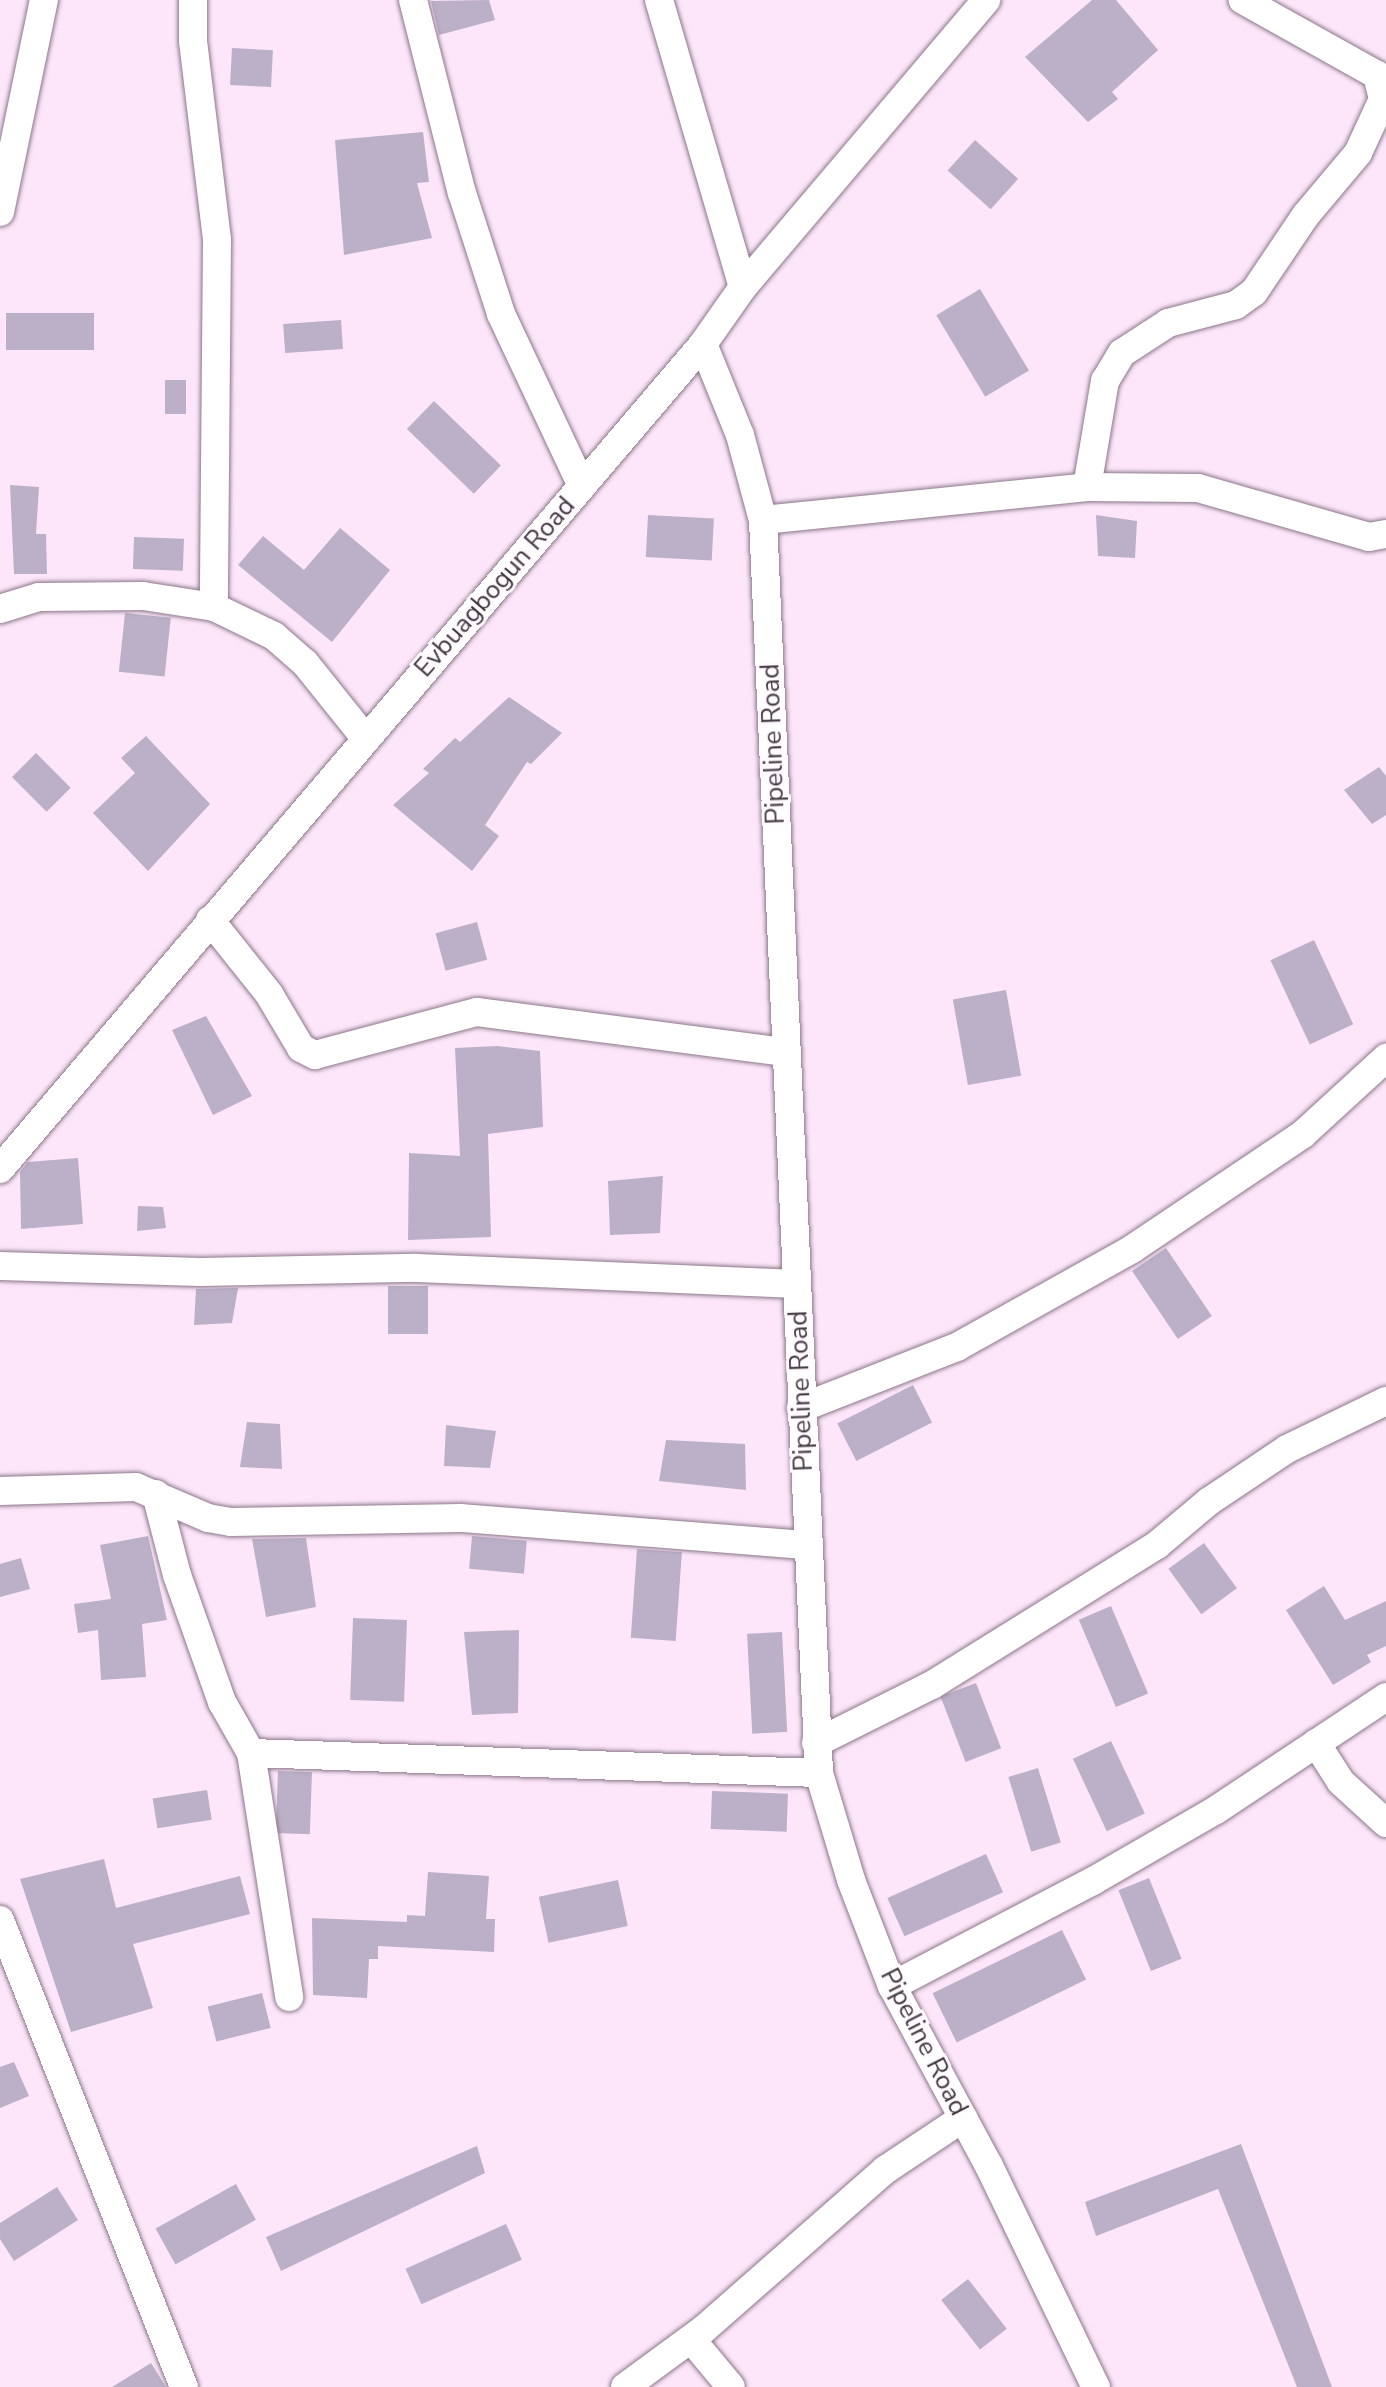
<!DOCTYPE html>
<html>
<head>
<meta charset="utf-8">
<style>
  body { margin:0 }
  #map { position:relative; width:1386px; height:2387px; overflow:hidden; background:#fde6fa; font-family:"Nunito Sans",sans-serif }
  div>[style] { position:absolute }
  .building>* { inset:0; background:#bbb0c8; transform-origin:0 0 }
  .roads { filter:drop-shadow(0 0 2px #8b7789) drop-shadow(0 0 2px #8b7789) }
  .street>* { height:28px; margin:-14px; padding:0 14px; transform-origin:14px; border-radius:14px; background:#fff }
  span { translate:-50% -50%; white-space:nowrap; text-align:center; line-height:1.15; -webkit-text-stroke:6px #fffafe; paint-order:stroke }
  .street-label { font-size:26px; color:#413940 }
</style>
</head>
<body>
<div id="map">
  <div class="building">
    <i style="clip-path:polygon(489px 0,495px 20px,439px 35px,431px 1px)"></i>
    <i style="clip-path:polygon(1092px 0,1116px 0,1158px 50px,1112px 92px,1118px 99px,1088px 122px,1025px 57px)"></i>
    <i style="left:232px;top:48px;width:41px;height:37px;rotate:3deg"></i>
    <i style="clip-path:polygon(423px 132px,429px 182px,417px 183px,432px 238px,344px 255px,335px 140px)"></i>
    <i style="left:975px;top:140px;width:58px;height:41px;rotate:42deg"></i>
    <i style="left:980px;top:289px;width:95px;height:51px;rotate:59deg"></i>
    <i style="left:6px;top:313px;width:88px;height:37px"></i>
    <i style="left:341px;top:320px;width:29px;height:58px;rotate:86deg"></i>
    <i style="left:165px;top:380px;width:21px;height:34px"></i>
    <i style="left:434px;top:401px;width:93px;height:39px;rotate:44deg"></i>
    <i style="clip-path:polygon(10px 485px,39px 487px,36px 534px,46px 534px,47px 574px,14px 574px)"></i>
    <i style="left:648px;top:515px;width:66px;height:42px;rotate:3deg"></i>
    <i style="clip-path:polygon(1096px 515px,1137px 521px,1135px 558px,1098px 556px)"></i>
    <i style="clip-path:polygon(340px 528px,390px 570px,332px 642px,238px 565px,263px 536px,304px 570px)"></i>
    <i style="left:134px;top:537px;width:50px;height:32px;rotate:2deg"></i>
    <i style="left:125px;top:613px;width:46px;height:59px;rotate:6deg"></i>
    <i style="clip-path:polygon(509px 697px,562px 733px,531px 764px,527px 762px,485px 825px,499px 836px,472px 871px,393px 805px,429px 773px,423px 769px,455px 738px,460px 742px)"></i>
    <i style="clip-path:polygon(146px 736px,210px 804px,148px 871px,93px 813px,135px 773px,121px 758px)"></i>
    <i style="left:36px;top:753px;width:49px;height:34px;rotate:45deg"></i>
    <i style="clip-path:polygon(1379px 767px,1386px 776px,1386px 815px,1372px 824px,1344px 790px)"></i>
    <i style="left:477px;top:922px;width:39px;height:43px;rotate:75deg"></i>
    <i style="left:1314px;top:940px;width:93px;height:48px;rotate:65deg"></i>
    <i style="left:1006px;top:990px;width:87px;height:54px;rotate:80deg"></i>
    <i style="clip-path:polygon(206px 1016px,252px 1096px,213px 1115px,172px 1030px)"></i>
    <i style="clip-path:polygon(497px 1046px,540px 1051px,543px 1127px,488px 1134px,491px 1237px,408px 1240px,409px 1153px,460px 1156px,455px 1048px)"></i>
    <i style="clip-path:polygon(78px 1158px,83px 1224px,21px 1229px,20px 1172px,28px 1162px)"></i>
    <i style="clip-path:polygon(663px 1176px,660px 1233px,610px 1235px,608px 1181px)"></i>
    <i style="clip-path:polygon(138px 1206px,163px 1207px,166px 1228px,137px 1231px)"></i>
    <i style="left:1166px;top:1248px;width:82px;height:41px;rotate:56deg"></i>
    <i style="left:388px;top:1286px;width:40px;height:48px"></i>
    <i style="clip-path:polygon(238px 1288px,232px 1323px,194px 1325px,196px 1289px)"></i>
    <i style="left:913px;top:1385px;width:42px;height:85px;rotate:63deg"></i>
    <i style="clip-path:polygon(247px 1422px,280px 1424px,282px 1469px,240px 1467px)"></i>
    <i style="clip-path:polygon(446px 1425px,496px 1431px,490px 1468px,444px 1466px)"></i>
    <i style="clip-path:polygon(666px 1440px,745px 1444px,746px 1490px,659px 1481px)"></i>
    <i style="clip-path:polygon(148px 1536px,167px 1620px,142px 1624px,146px 1677px,101px 1680px,98px 1630px,78px 1633px,74px 1604px,111px 1599px,100px 1545px)"></i>
    <i style="left:472px;top:1536px;width:55px;height:33px;rotate:5deg"></i>
    <i style="clip-path:polygon(306px 1538px,316px 1607px,266px 1617px,252px 1539px)"></i>
    <i style="left:1204px;top:1543px;width:56px;height:44px;rotate:54deg"></i>
    <i style="left:637px;top:1549px;width:45px;height:89px;rotate:4deg"></i>
    <i style="clip-path:polygon(21px 1558px,30px 1589px,0 1597px,0 1564px)"></i>
    <i style="clip-path:polygon(1324px 1586px,1345px 1620px,1386px 1601px,1386px 1646px,1367px 1655px,1371px 1662px,1333px 1685px,1286px 1610px)"></i>
    <i style="left:1111px;top:1606px;width:95px;height:35px;rotate:67deg"></i>
    <i style="left:353px;top:1618px;width:54px;height:82px;rotate:2deg"></i>
    <i style="clip-path:polygon(519px 1630px,518px 1713px,472px 1715px,464px 1632px)"></i>
    <i style="left:782px;top:1632px;width:100px;height:35px;rotate:87deg"></i>
    <i style="left:976px;top:1683px;width:70px;height:38px;rotate:69deg"></i>
    <i style="left:1111px;top:1741px;width:80px;height:42px;rotate:65deg"></i>
    <i style="left:1038px;top:1768px;width:78px;height:31px;rotate:73deg"></i>
    <i style="left:278px;top:1771px;width:34px;height:62px;rotate:2deg"></i>
    <i style="left:207px;top:1790px;width:30px;height:55px;rotate:81deg"></i>
    <i style="left:712px;top:1791px;width:76px;height:38px;rotate:2deg"></i>
    <i style="left:986px;top:1854px;width:42px;height:108px;rotate:66deg"></i>
    <i style="clip-path:polygon(104px 1859px,116px 1908px,240px 1876px,250px 1914px,133px 1944px,153px 2008px,71px 2032px,20px 1879px)"></i>
    <i style="clip-path:polygon(428px 1872px,489px 1876px,486px 1919px,495px 1919px,494px 1952px,378px 1946px,378px 1959px,369px 1959px,367px 1998px,313px 1995px,312px 1918px,407px 1922px,407px 1915px,425px 1916px)"></i>
    <i style="left:1149px;top:1878px;width:87px;height:33px;rotate:68deg"></i>
    <i style="left:618px;top:1880px;width:47px;height:81px;rotate:78deg"></i>
    <i style="left:1062px;top:1930px;width:55px;height:144px;rotate:64deg"></i>
    <i style="left:262px;top:1993px;width:36px;height:56px;rotate:76deg"></i>
    <i style="clip-path:polygon(14px 2062px,29px 2096px,0 2108px,0 2067px)"></i>
    <i style="clip-path:polygon(1241px 2144px,1332px 2387px,1297px 2387px,1218px 2189px,1096px 2236px,1085px 2202px)"></i>
    <i style="clip-path:polygon(477px 2146px,485px 2173px,281px 2271px,266px 2237px)"></i>
    <i style="left:236px;top:2184px;width:41px;height:92px;rotate:61deg"></i>
    <i style="clip-path:polygon(57px 2187px,78px 2220px,14px 2261px,0 2239px,0 2223px)"></i>
    <i style="left:506px;top:2224px;width:39px;height:110px;rotate:66deg"></i>
    <i style="left:968px;top:2279px;width:63px;height:34px;rotate:52deg"></i>
    <i style="clip-path:polygon(151px 2363px,166px 2387px,112px 2387px)"></i>
  </div>
  <div class="roads">
    <div class="street">
      <i style="left:193px;top:0;width:41px;rotate:90deg"></i>
      <i style="left:193px;top:41px;width:199px;rotate:83.1deg"></i>
      <i style="left:217px;top:239px;width:368px;rotate:90.5deg"></i>
      <i style="left:413px;top:0;width:199px;rotate:75.8deg"></i>
      <i style="left:462px;top:193px;width:127px;rotate:72.1deg"></i>
      <i style="left:501px;top:314px;width:190px;rotate:64.8deg"></i>
      <i style="left:659px;top:0;width:299px;rotate:73.7deg"></i>
      <i style="left:0;top:212px;width:217px;rotate:-78.3deg"></i>
      <i style="left:703px;top:344px;width:98px;rotate:67.9deg"></i>
      <i style="left:740px;top:435px;width:88px;rotate:74.9deg"></i>
      <i style="left:763px;top:520px;width:1254px;rotate:87.44deg"></i>
      <i style="left:819px;top:1773px;width:112px;rotate:73.3deg"></i>
      <i style="left:851px;top:1880px;width:114px;rotate:68.9deg"></i>
      <i style="left:892px;top:1986px;width:204px;rotate:61.7deg"></i>
      <i style="left:989px;top:2166px;width:246px;rotate:64.2deg"></i>
      <i style="left:1087px;top:487px;width:111px;rotate:0.5deg"></i>
      <i style="left:1198px;top:488px;width:178px;rotate:16deg"></i>
      <i style="left:1369px;top:537px;width:17px;rotate:-10deg"></i>
      <i style="left:763px;top:520px;width:326px;rotate:-5.8deg"></i>
      <i style="left:1087px;top:487px;width:108px;rotate:-80.4deg"></i>
      <i style="left:1105px;top:381px;width:33px;rotate:-59deg"></i>
      <i style="left:1122px;top:353px;width:55px;rotate:-33.1deg"></i>
      <i style="left:1168px;top:323px;width:70px;rotate:-14.8deg"></i>
      <i style="left:1236px;top:305px;width:22px;rotate:-36deg"></i>
      <i style="left:1254px;top:292px;width:93px;rotate:-56deg"></i>
      <i style="left:1306px;top:215px;width:81px;rotate:-50deg"></i>
      <i style="left:1358px;top:153px;width:60px;rotate:-65.2deg"></i>
      <i style="left:1383px;top:99px;width:25px;rotate:-104deg"></i>
      <i style="left:1377px;top:75px;width:154px;rotate:-150.8deg"></i>
      <i style="left:0;top:609px;width:41px;rotate:-17.1deg"></i>
      <i style="left:39px;top:597px;width:104px;rotate:-0.6deg"></i>
      <i style="left:143px;top:596px;width:72px;rotate:8.8deg"></i>
      <i style="left:214px;top:607px;width:67px;rotate:25.8deg"></i>
      <i style="left:274px;top:636px;width:41px;rotate:41.1deg"></i>
      <i style="left:305px;top:663px;width:96px;rotate:51.3deg"></i>
      <i style="left:210px;top:920px;width:95px;rotate:51.4deg"></i>
      <i style="left:269px;top:994px;width:63px;rotate:59.3deg"></i>
      <i style="left:301px;top:1048px;width:16px;rotate:27deg"></i>
      <i style="left:315px;top:1055px;width:168px;rotate:-14.9deg"></i>
      <i style="left:477px;top:1012px;width:311px;rotate:7.4deg"></i>
      <i style="left:0;top:1169px;width:1084px;rotate:-49.56deg"></i>
      <i style="left:703px;top:344px;width:70px;rotate:-54.9deg"></i>
      <i style="left:743px;top:287px;width:376px;rotate:-49.7deg"></i>
      <i style="left:0;top:1266px;width:200px;rotate:1.7deg"></i>
      <i style="left:200px;top:1272px;width:217px;rotate:-1.1deg"></i>
      <i style="left:417px;top:1268px;width:380px;rotate:2.4deg"></i>
      <i style="left:801px;top:1408px;width:168px;rotate:-21.4deg"></i>
      <i style="left:957px;top:1347px;width:201px;rotate:-29.2deg"></i>
      <i style="left:1132px;top:1249px;width:206px;rotate:-33.9deg"></i>
      <i style="left:1303px;top:1134px;width:113px;rotate:-42.5deg"></i>
      <i style="left:0;top:1491px;width:136px;rotate:-1.7deg"></i>
      <i style="left:136px;top:1487px;width:78px;rotate:23.3deg"></i>
      <i style="left:208px;top:1518px;width:23px;rotate:10deg"></i>
      <i style="left:231px;top:1522px;width:230px;rotate:-1deg"></i>
      <i style="left:461px;top:1518px;width:347px;rotate:4.5deg"></i>
      <i style="left:156px;top:1494px;width:84px;rotate:75.5deg"></i>
      <i style="left:177px;top:1575px;width:135px;rotate:70.5deg"></i>
      <i style="left:222px;top:1702px;width:59px;rotate:60.4deg"></i>
      <i style="left:251px;top:1753px;width:247px;rotate:81.1deg"></i>
      <i style="left:816px;top:1743px;width:130px;rotate:-26.6deg"></i>
      <i style="left:932px;top:1685px;width:265px;rotate:-31.9deg"></i>
      <i style="left:1157px;top:1545px;width:67px;rotate:-40.1deg"></i>
      <i style="left:1208px;top:1502px;width:95px;rotate:-33.9deg"></i>
      <i style="left:1287px;top:1449px;width:110px;rotate:-25.9deg"></i>
      <i style="left:1316px;top:1743px;width:46px;rotate:57.3deg"></i>
      <i style="left:1341px;top:1782px;width:61px;rotate:42.3deg"></i>
      <i style="left:251px;top:1753px;width:568px;rotate:2.02deg"></i>
      <i style="left:0;top:1920px;width:502px;rotate:68.5deg"></i>
      <i style="left:892px;top:1986px;width:227px;rotate:-27.6deg"></i>
      <i style="left:1093px;top:1881px;width:142px;rotate:-30deg"></i>
      <i style="left:1216px;top:1810px;width:204px;rotate:-33.6deg"></i>
      <i style="left:691px;top:2339px;width:62px;rotate:50.2deg"></i>
      <i style="left:625px;top:2387px;width:98px;rotate:-36.3deg"></i>
      <i style="left:704px;top:2329px;width:241px;rotate:-41.3deg"></i>
      <i style="left:885px;top:2170px;width:94px;rotate:-33.7deg"></i>
    </div>
  </div>
  <div class="street-label">
    <span style="left:495px;top:587px;rotate:-49deg">Evbuagbogun Road</span>
    <span style="left:773px;top:744px;rotate:-92deg">Pipeline Road</span>
    <span style="left:801px;top:1391px;rotate:-92deg">Pipeline Road</span>
    <span style="left:924px;top:2042px;rotate:63deg">Pipeline Road</span>
  </div>
</div>
</body>
</html>
